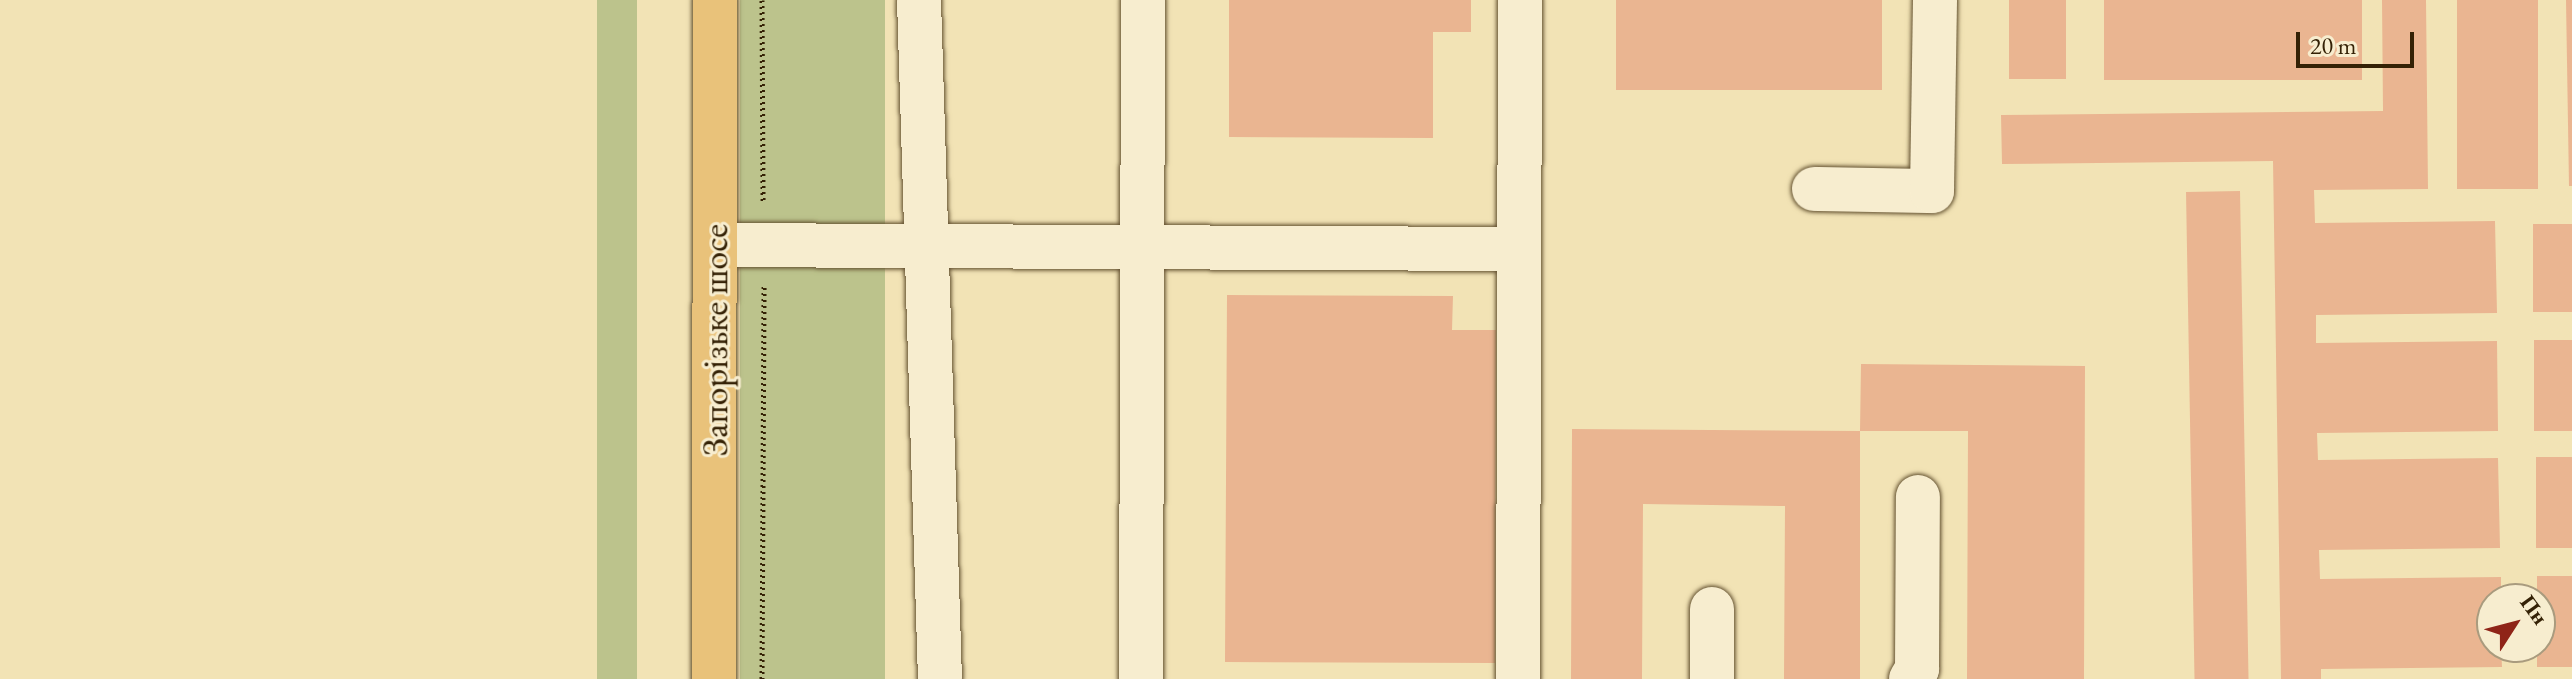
<!DOCTYPE html>
<html>
<head>
<meta charset="utf-8">
<style>
  body { margin:0 }
  #map { position:relative; width:2572px; height:679px; overflow:hidden; background:#f2e3b5; font-family:"EB Garamond",serif }
  div>[style] { position:absolute }
  .green>* { inset:0; background:#bcc38c; transform-origin:0 0 }
  .building>* { inset:0; background:#eab591; transform-origin:0 0 }
  .path>* { height:5px; margin-top:-2.5px; transform-origin:0; background:repeating-linear-gradient(90deg,#342105 0 2px,transparent 0 6px) }
  .roads { filter:drop-shadow(0 0 2px #645231) drop-shadow(0 0 2px #645231) }
  .minor>* { height:44px; margin:-22px; padding:0 22px; transform-origin:22px; border-radius:22px; background:#f7edcf }
  .major>* { height:44px; margin:-22px; padding:0 22px; transform-origin:22px; border-radius:22px; background:#e9c27a }
  span { translate:-50% -50%; white-space:nowrap; text-align:center; line-height:1.15; -webkit-text-stroke:6px #f7edcf; paint-order:stroke }
  .street-label { font-size:36px; color:#342105 }
  .north { position:absolute; left:2476px; top:583px; width:80px; height:80px; box-sizing:border-box; background:#f7edcf; border:2px solid #a99b7e; border-radius:50%; rotate:54deg; font-size:22px; font-weight:700; line-height:32px; text-align:center; color:#342105 }
  .north::after { content:''; display:block; margin:auto; width:28px; height:36px; background:#8f2418; clip-path:polygon(50% 0,100% 100%,50% 72%,0 100%) }
  .scale { position:absolute; left:2296px; top:32px; width:118px; height:36px; box-sizing:border-box; border:4px solid #342105; border-top:0; padding-left:10px; font-size:24px; line-height:28px; white-space:nowrap; color:#342105; -webkit-text-stroke:6px #f7edcf; paint-order:stroke }
</style>
</head>
<body>
<div id="map">
  <div class="green">
    <i style="left:597px;top:0;width:40px;height:679px"></i>
    <i style="left:740px;top:0;width:145px;height:679px"></i>
  </div>
  <div class="building">
    <i style="clip-path:polygon(1229px 0,1471px 0,1471px 32px,1433px 32px,1433px 138px,1229px 137px)"></i>
    <i style="left:1616px;top:0;width:266px;height:90px"></i>
    <i style="left:2009px;top:0;width:57px;height:79px"></i>
    <i style="left:2104px;top:0;width:258px;height:80px"></i>
    <i style="clip-path:polygon(2382px 0,2426px 0,2428px 189px,2314px 190px,2315px 223px,2495px 221px,2497px 313px,2316px 315px,2316px 343px,2497px 341px,2498px 431px,2317px 433px,2318px 460px,2498px 458px,2500px 548px,2319px 550px,2320px 579px,2501px 577px,2501px 599px,2492px 599px,2492px 647px,2501px 647px,2502px 667px,2321px 669px,2321px 679px,2281px 679px,2273px 161px,2002px 164px,2001px 115px,2383px 111px)"></i>
    <i style="left:2457px;top:0;width:81px;height:189px"></i>
    <i style="clip-path:polygon(2566px 0,2572px 0,2572px 186px,2569px 186px)"></i>
    <i style="left:2240px;top:191px;width:488px;height:54px;rotate:89deg"></i>
    <i style="left:2533px;top:224px;width:39px;height:88px"></i>
    <i style="clip-path:polygon(1227px 295px,1453px 296px,1452px 330px,1496px 330px,1495px 663px,1225px 662px)"></i>
    <i style="left:2572px;top:340px;width:91px;height:38px;rotate:90deg"></i>
    <i style="clip-path:polygon(1861px 364px,2085px 366px,2084px 679px,1967px 679px,1968px 431px,1860px 431px)"></i>
    <i style="clip-path:polygon(1572px 429px,1860px 431px,1860px 679px,1784px 679px,1785px 506px,1643px 504px,1642px 679px,1571px 679px)"></i>
    <i style="left:2536px;top:457px;width:36px;height:91px"></i>
    <i style="left:2537px;top:576px;width:35px;height:91px"></i>
  </div>
  <div class="path">
    <i style="left:762px;top:0;width:203px;rotate:89.7deg"></i>
    <i style="left:762px;top:679px;width:394px;rotate:-89.7deg"></i>
  </div>
  <div class="roads">
    <div class="minor">
      <i style="left:919px;top:0;width:679px;rotate:88.23deg"></i>
      <i style="left:1814px;top:189px;width:118px;rotate:1deg"></i>
      <i style="left:1932px;top:191px;width:191px;rotate:-89.1deg"></i>
      <i style="left:715px;top:245px;width:804px;rotate:0.29deg"></i>
      <i style="left:1141px;top:679px;width:679px;rotate:-89.83deg"></i>
      <i style="left:1518px;top:679px;width:679px;rotate:-89.83deg"></i>
      <i style="left:1712px;top:679px;width:70px;rotate:-90deg"></i>
      <i style="left:1911px;top:679px;width:12px;rotate:-59deg"></i>
      <i style="left:1917px;top:669px;width:172px;rotate:-89.7deg"></i>
    </div>
    <div class="major">
      <i style="left:714px;top:679px;width:679px;rotate:-89.92deg"></i>
    </div>
  </div>
  <div class="street-label">
    <span style="left:715px;top:340px;rotate:-90deg">Запорізьке шосе</span>
  </div>
  <div class="north">Пн</div>
  <div class="scale">20 m</div>
</div>
</body>
</html>
